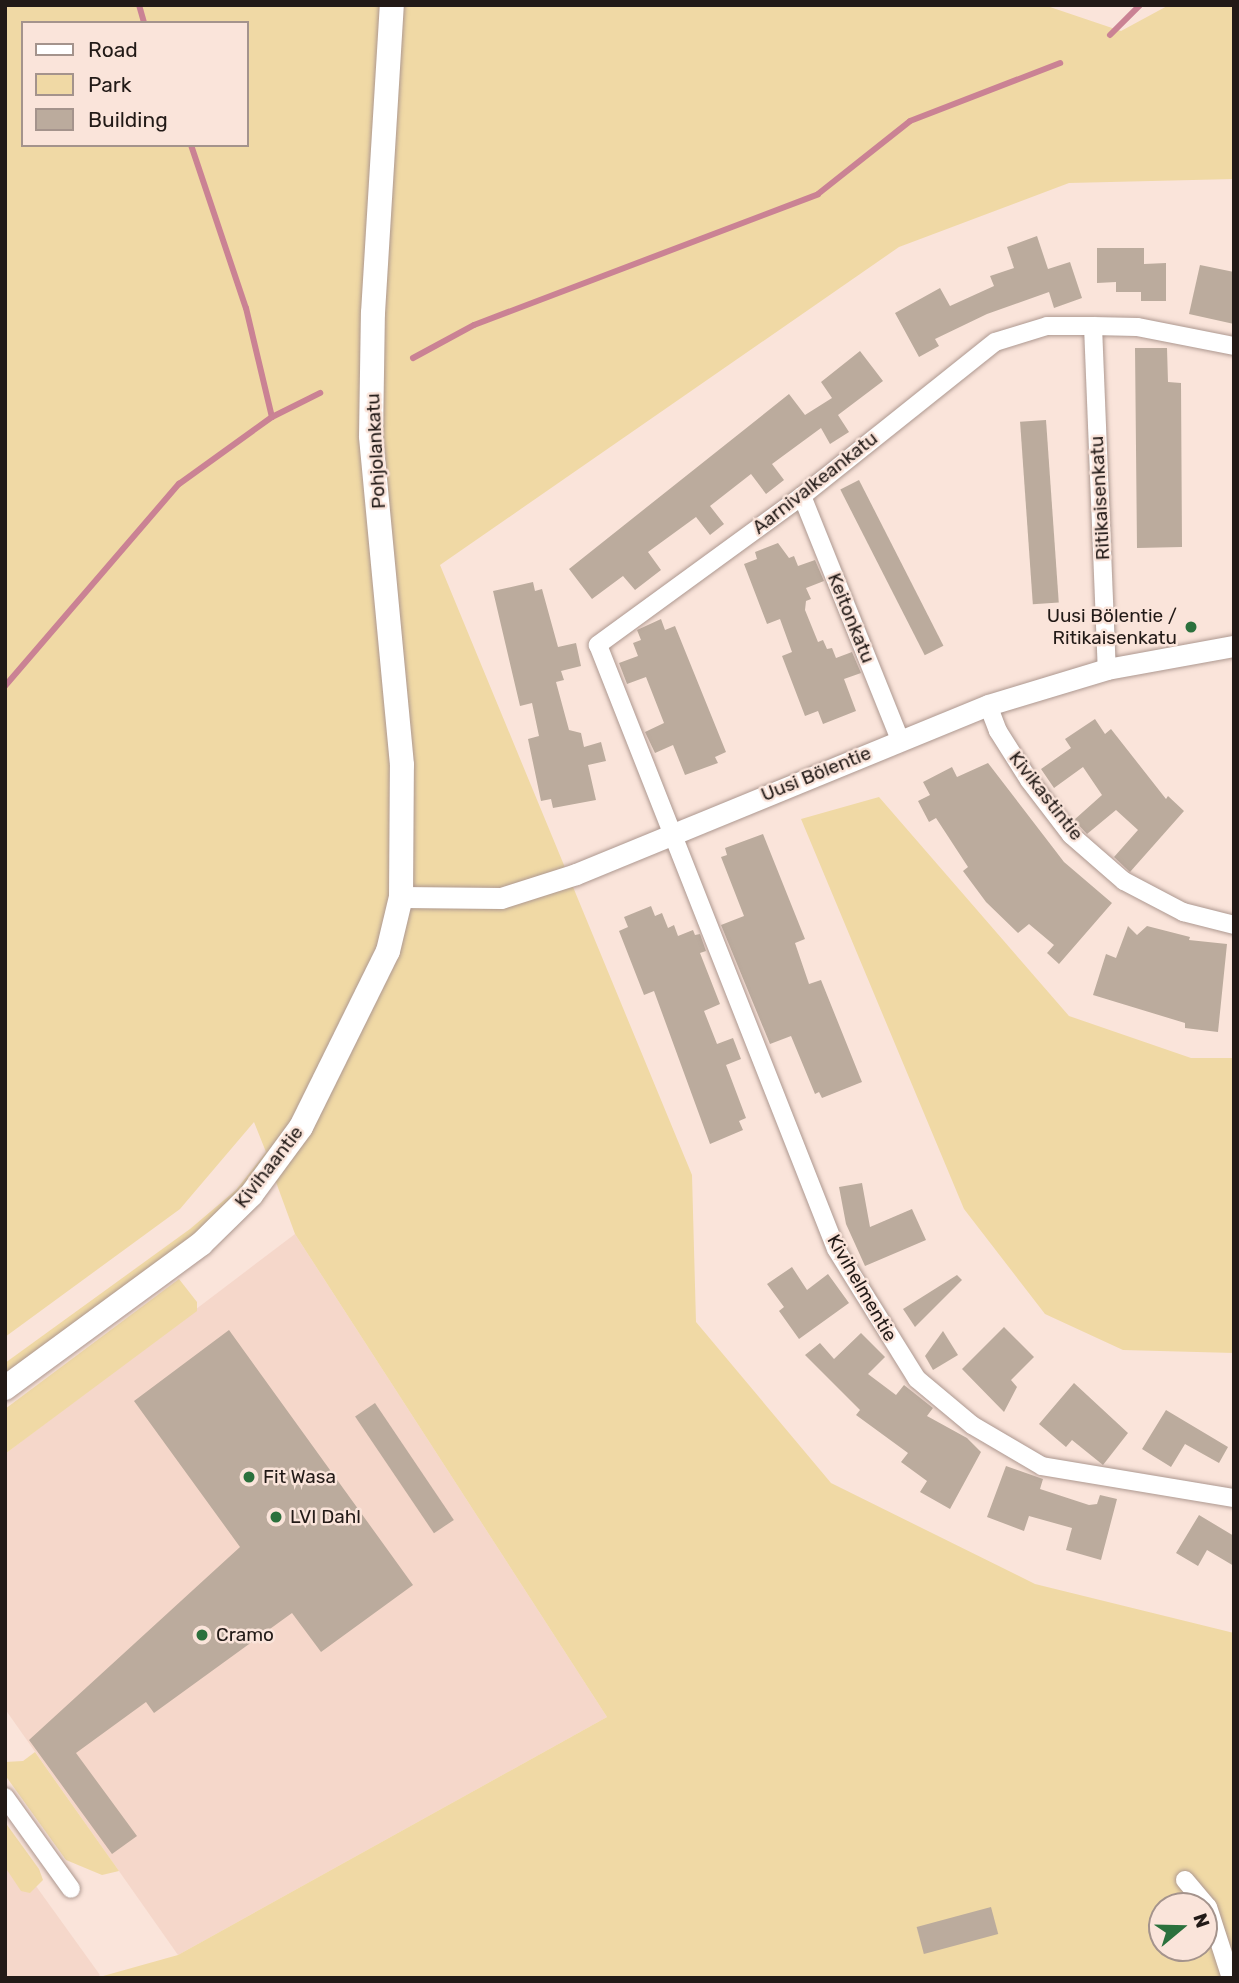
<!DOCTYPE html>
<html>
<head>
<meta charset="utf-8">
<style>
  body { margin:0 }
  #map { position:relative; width:1239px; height:1983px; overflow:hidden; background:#fae4da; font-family:Rubik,sans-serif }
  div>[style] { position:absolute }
  .built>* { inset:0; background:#f5d7ca }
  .green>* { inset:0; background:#f0d9a5 }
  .stream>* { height:6px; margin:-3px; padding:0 3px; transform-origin:3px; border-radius:3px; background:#ca8294 }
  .building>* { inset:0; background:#bbab9d; transform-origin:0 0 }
  .roads { filter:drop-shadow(0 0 2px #ad9890) drop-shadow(0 0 2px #ad9890) }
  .minor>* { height:18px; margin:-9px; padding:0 9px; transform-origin:9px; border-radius:9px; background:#fff }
  .tertiary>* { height:21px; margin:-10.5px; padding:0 10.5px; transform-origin:10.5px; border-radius:10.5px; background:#fff }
  .secondary>* { height:24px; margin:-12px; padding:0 12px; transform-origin:12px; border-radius:12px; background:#fff }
  .dots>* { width:19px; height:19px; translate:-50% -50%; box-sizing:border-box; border:4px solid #fae4da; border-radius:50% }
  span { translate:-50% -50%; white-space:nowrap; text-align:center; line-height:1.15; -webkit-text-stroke:5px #fae4da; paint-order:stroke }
  .street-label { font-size:19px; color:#221a17 }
  .poi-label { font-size:19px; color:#221a17 }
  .right { translate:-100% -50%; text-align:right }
  .left { translate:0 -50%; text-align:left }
  .frame { position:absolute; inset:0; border:7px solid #221a17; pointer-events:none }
  .legend { position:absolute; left:21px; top:21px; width:228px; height:126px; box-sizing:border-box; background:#fae4da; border:2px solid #a4938c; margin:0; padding:9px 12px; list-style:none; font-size:21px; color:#221a17 }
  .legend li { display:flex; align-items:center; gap:14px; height:35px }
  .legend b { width:35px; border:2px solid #a4938c }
  .north { position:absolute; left:1148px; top:1892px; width:70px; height:70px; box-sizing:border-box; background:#fae4da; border:2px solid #a4938c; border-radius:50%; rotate:71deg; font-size:19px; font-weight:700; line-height:28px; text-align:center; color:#221a17 }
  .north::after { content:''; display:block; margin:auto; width:24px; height:32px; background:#2b713d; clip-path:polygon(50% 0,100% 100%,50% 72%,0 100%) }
</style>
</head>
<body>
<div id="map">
  <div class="built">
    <i style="clip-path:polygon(295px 1234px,607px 1717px,178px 1955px,5px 1709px,5px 1454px)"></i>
    <i style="clip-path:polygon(5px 1843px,100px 1975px,96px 1978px,5px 1978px)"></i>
  </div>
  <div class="green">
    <i style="clip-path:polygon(evenodd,5px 5px,1044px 5px,1121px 31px,1169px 5px,1234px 5px,1234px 179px,1069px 183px,899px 247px,440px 565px,692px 1175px,696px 1322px,831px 1483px,1035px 1584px,1234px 1633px,1234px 1978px,96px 1978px,178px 1955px,607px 1717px,295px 1234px,269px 1163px,194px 1237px,5px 1373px,5px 1363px,190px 1229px,236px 1190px,266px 1152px,254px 1122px,180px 1209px,5px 1337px,5px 5px,23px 23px,247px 23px,247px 145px,23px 145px,23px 23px,5px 5px,1162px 1906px,1204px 1906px,1204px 1948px,1162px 1948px,1162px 1906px)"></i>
    <i style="clip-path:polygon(879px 797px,1069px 1016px,1191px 1058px,1234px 1058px,1234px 1353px,1123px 1350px,1045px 1314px,964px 1209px,801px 819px)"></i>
    <i style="clip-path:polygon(179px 1279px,197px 1302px,197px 1311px,5px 1454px,5px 1409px)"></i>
    <i style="clip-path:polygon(35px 1752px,119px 1871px,102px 1875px,66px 1860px,5px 1775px,5px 1762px,23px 1761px)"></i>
    <i style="clip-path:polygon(5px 1822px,39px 1869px,43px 1880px,30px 1893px,21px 1891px,5px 1867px)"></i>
  </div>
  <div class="stream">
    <i style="left:139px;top:5px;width:19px;rotate:74deg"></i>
    <i style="left:1110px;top:35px;width:42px;rotate:-45deg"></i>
    <i style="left:191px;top:145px;width:172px;rotate:71.4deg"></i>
    <i style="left:246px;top:308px;width:112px;rotate:76.6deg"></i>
    <i style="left:413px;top:358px;width:69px;rotate:-28.4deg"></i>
    <i style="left:474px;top:325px;width:368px;rotate:-20.8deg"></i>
    <i style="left:818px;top:194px;width:117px;rotate:-38.4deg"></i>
    <i style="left:910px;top:121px;width:161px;rotate:-21.1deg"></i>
    <i style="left:5px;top:686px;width:267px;rotate:-49.3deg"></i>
    <i style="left:179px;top:484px;width:115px;rotate:-35.8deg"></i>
    <i style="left:272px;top:417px;width:54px;rotate:-26.6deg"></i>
  </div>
  <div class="building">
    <i style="clip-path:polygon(1037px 236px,1048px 269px,1070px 262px,1082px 298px,1054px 308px,1049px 292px,987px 314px,935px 339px,939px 346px,919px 357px,895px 313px,940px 288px,950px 306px,994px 286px,990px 276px,1014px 268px,1007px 247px)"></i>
    <i style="clip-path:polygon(1097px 248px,1144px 248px,1144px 264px,1166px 263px,1166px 301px,1141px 301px,1141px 292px,1116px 292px,1116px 282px,1097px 283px)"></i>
    <i style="clip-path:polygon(1200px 265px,1234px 272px,1234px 324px,1189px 314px)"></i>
    <i style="clip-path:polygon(1135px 348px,1167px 348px,1168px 382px,1181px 383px,1182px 547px,1137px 548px)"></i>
    <i style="clip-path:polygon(860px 351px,883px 381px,838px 415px,849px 432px,830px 444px,821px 428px,772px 464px,784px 480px,766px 494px,751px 474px,710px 506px,724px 524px,710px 535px,696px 517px,648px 552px,661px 570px,635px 590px,623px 576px,592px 599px,569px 569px,789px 394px,805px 415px,832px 398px,821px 382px)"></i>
    <i style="left:1046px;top:420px;width:183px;height:26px;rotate:86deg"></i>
    <i style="left:859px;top:480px;width:186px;height:21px;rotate:63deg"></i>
    <i style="clip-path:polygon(778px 543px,789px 558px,794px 556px,798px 566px,815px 560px,824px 581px,806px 588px,811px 599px,806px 601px,805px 610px,818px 642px,823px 640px,827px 649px,832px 648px,836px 658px,852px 652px,861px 673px,844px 679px,856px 711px,823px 724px,818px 711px,805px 716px,782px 656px,792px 652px,780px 619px,767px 624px,744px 564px,757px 559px,755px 552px)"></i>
    <i style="clip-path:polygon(533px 582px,535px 591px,542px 589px,558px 647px,576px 643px,581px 666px,561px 671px,564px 680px,556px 682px,569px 730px,581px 733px,584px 747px,601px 742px,606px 761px,588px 765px,596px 800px,553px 808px,551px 799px,541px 801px,528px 739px,539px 736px,532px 703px,520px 706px,493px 591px)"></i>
    <i style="clip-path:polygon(661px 619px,665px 630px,675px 626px,726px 752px,715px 757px,718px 763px,685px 775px,673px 745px,655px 753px,645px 732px,664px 723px,646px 677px,627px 684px,619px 663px,638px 656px,633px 643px,641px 640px,637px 630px)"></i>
    <i style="clip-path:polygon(1095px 719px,1105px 734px,1111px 729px,1166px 799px,1168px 796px,1184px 811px,1130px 872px,1114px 857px,1138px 830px,1116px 810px,1087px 834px,1074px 820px,1102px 795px,1083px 767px,1054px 788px,1041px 769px,1071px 748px,1065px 739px)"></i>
    <i style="clip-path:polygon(988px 763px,1064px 862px,1112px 903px,1059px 964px,1047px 953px,1054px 945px,1029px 924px,1018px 933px,986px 902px,963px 871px,968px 867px,936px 818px,929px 822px,918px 801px,930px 795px,923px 782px,952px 767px,957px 777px)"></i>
    <i style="clip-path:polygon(763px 834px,805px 939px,795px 943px,809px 984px,821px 980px,862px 1082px,822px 1098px,819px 1092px,815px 1094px,791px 1036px,770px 1044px,721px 925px,744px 916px,721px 857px,727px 855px,725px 848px)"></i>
    <i style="clip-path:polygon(651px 906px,655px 916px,662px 913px,668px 928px,674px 925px,678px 936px,693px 930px,695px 935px,700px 934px,706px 951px,700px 953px,720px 1004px,704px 1011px,717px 1044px,733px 1038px,741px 1059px,726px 1065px,746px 1118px,739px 1121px,743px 1130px,710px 1144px,654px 991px,644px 995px,619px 931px,628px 927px,624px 917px)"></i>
    <i style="clip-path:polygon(1128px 926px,1137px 935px,1147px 926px,1190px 937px,1189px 940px,1227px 944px,1218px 1032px,1185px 1028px,1185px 1023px,1093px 995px,1106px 954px,1116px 958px)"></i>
    <i style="clip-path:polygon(862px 1183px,870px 1227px,912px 1209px,926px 1240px,865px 1266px,846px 1224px,839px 1187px)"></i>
    <i style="clip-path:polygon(792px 1267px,807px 1290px,828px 1274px,849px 1303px,799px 1339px,779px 1311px,784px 1307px,767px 1284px)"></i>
    <i style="clip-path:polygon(957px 1275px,962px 1280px,915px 1327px,903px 1309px)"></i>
    <i style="clip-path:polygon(1004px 1327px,1034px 1357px,1011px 1380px,1017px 1387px,1004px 1412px,962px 1369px)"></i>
    <i style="clip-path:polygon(229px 1330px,413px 1585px,321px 1652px,292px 1613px,154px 1713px,146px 1702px,76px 1753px,137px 1836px,112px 1854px,29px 1740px,240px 1547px,134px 1401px)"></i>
    <i style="clip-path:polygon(943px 1331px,958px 1355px,933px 1370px,925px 1356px)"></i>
    <i style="clip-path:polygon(861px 1333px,885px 1357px,868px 1374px,896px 1395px,904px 1385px,933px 1408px,927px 1416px,967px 1438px,981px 1452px,950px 1509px,920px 1492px,927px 1481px,901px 1462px,908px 1453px,856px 1415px,860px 1410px,805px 1355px,820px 1343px,834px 1359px)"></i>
    <i style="clip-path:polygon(1074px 1383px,1128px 1433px,1103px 1465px,1072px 1440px,1066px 1447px,1039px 1424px)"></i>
    <i style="left:375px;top:1403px;width:141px;height:24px;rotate:56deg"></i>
    <i style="clip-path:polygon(1166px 1410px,1228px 1447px,1219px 1463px,1185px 1444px,1171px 1467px,1142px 1449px)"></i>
    <i style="clip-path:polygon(1006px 1466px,1043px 1479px,1040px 1489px,1089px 1505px,1097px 1504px,1100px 1495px,1117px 1499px,1101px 1560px,1066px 1550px,1072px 1528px,1029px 1516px,1024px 1531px,987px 1517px)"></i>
    <i style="clip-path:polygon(1199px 1515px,1234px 1536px,1234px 1566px,1207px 1550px,1198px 1566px,1176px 1553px)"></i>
    <i style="left:991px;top:1907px;width:28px;height:77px;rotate:75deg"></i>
  </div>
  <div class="roads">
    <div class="minor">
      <i style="left:1093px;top:326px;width:343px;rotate:87.7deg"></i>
      <i style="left:1234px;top:346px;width:99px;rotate:-168.9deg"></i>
      <i style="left:1137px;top:327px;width:44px;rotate:-178.7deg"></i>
      <i style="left:1093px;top:326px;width:46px;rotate:180deg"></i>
      <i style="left:1047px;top:326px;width:54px;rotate:162.9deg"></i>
      <i style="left:995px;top:342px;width:247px;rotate:141.4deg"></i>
      <i style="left:802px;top:496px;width:253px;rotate:143.9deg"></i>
      <i style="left:598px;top:645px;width:649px;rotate:68.49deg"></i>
      <i style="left:836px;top:1249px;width:153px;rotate:58.1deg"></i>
      <i style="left:917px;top:1379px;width:72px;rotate:39.9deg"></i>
      <i style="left:972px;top:1425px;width:81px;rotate:30.4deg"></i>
      <i style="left:1042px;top:1466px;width:195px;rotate:9.5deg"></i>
      <i style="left:802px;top:496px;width:263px;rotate:68.1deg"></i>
      <i style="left:988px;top:705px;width:28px;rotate:69deg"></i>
      <i style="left:998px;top:731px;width:58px;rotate:57.7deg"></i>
      <i style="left:1029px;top:780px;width:69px;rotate:52.6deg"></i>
      <i style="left:1071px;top:835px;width:70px;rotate:41deg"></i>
      <i style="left:1124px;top:881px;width:67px;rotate:27.7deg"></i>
      <i style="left:1183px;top:912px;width:53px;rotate:14.3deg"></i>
      <i style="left:5px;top:1797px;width:113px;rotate:54.3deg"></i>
      <i style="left:1185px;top:1880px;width:35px;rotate:50deg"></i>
      <i style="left:1208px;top:1907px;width:75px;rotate:72.1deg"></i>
    </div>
    <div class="tertiary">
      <i style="left:401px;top:897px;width:100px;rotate:0.6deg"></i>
      <i style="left:501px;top:898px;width:79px;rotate:-17.7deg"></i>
      <i style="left:576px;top:874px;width:445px;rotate:-22.3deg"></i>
      <i style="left:988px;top:705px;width:124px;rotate:-16.8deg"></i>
      <i style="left:1107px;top:669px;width:129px;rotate:-10.3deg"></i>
    </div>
    <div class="secondary">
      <i style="left:5px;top:1388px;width:243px;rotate:-36.3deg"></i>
      <i style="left:201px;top:1244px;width:70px;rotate:-44.4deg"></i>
      <i style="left:251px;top:1195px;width:84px;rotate:-53.7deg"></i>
      <i style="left:301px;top:1127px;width:196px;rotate:-63.7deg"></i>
      <i style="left:388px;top:951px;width:56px;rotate:-76.5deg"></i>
      <i style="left:401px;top:897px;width:132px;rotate:-89.6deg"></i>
      <i style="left:402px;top:765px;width:330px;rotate:-95.4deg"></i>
      <i style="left:371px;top:436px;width:123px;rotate:-89.1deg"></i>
      <i style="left:373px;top:313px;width:309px;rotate:-86.5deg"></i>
    </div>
  </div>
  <div class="dots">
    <i style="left:1191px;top:627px;background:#2b713d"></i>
    <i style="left:249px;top:1477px;background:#2b713d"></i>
    <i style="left:276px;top:1517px;background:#2b713d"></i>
    <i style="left:202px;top:1635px;background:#2b713d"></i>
  </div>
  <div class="street-label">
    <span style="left:376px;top:451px;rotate:-93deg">Pohjolankatu</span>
    <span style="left:815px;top:483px;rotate:-38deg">Aarnivalkeankatu</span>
    <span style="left:1100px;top:498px;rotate:-93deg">Ritikaisenkatu</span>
    <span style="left:851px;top:618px;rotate:68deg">Keitonkatu</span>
    <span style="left:816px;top:774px;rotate:-22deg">Uusi Bölentie</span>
    <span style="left:1046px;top:796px;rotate:52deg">Kivikastintie</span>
    <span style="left:269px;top:1167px;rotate:-52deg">Kivihaantie</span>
    <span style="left:862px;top:1288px;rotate:60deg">Kivihelmentie</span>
  </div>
  <div class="poi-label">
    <span class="right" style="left:1177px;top:627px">Uusi Bölentie /<br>Ritikaisenkatu</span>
    <span class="left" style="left:263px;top:1477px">Fit Wasa</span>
    <span class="left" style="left:290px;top:1517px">LVI Dahl</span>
    <span class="left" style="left:216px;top:1635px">Cramo</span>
  </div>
  <div class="frame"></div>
  <ul class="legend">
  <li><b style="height:9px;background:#fff"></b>Road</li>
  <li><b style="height:19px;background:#f0d9a5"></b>Park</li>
  <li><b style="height:19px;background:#bbab9d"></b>Building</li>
  </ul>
  <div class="north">N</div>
</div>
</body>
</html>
